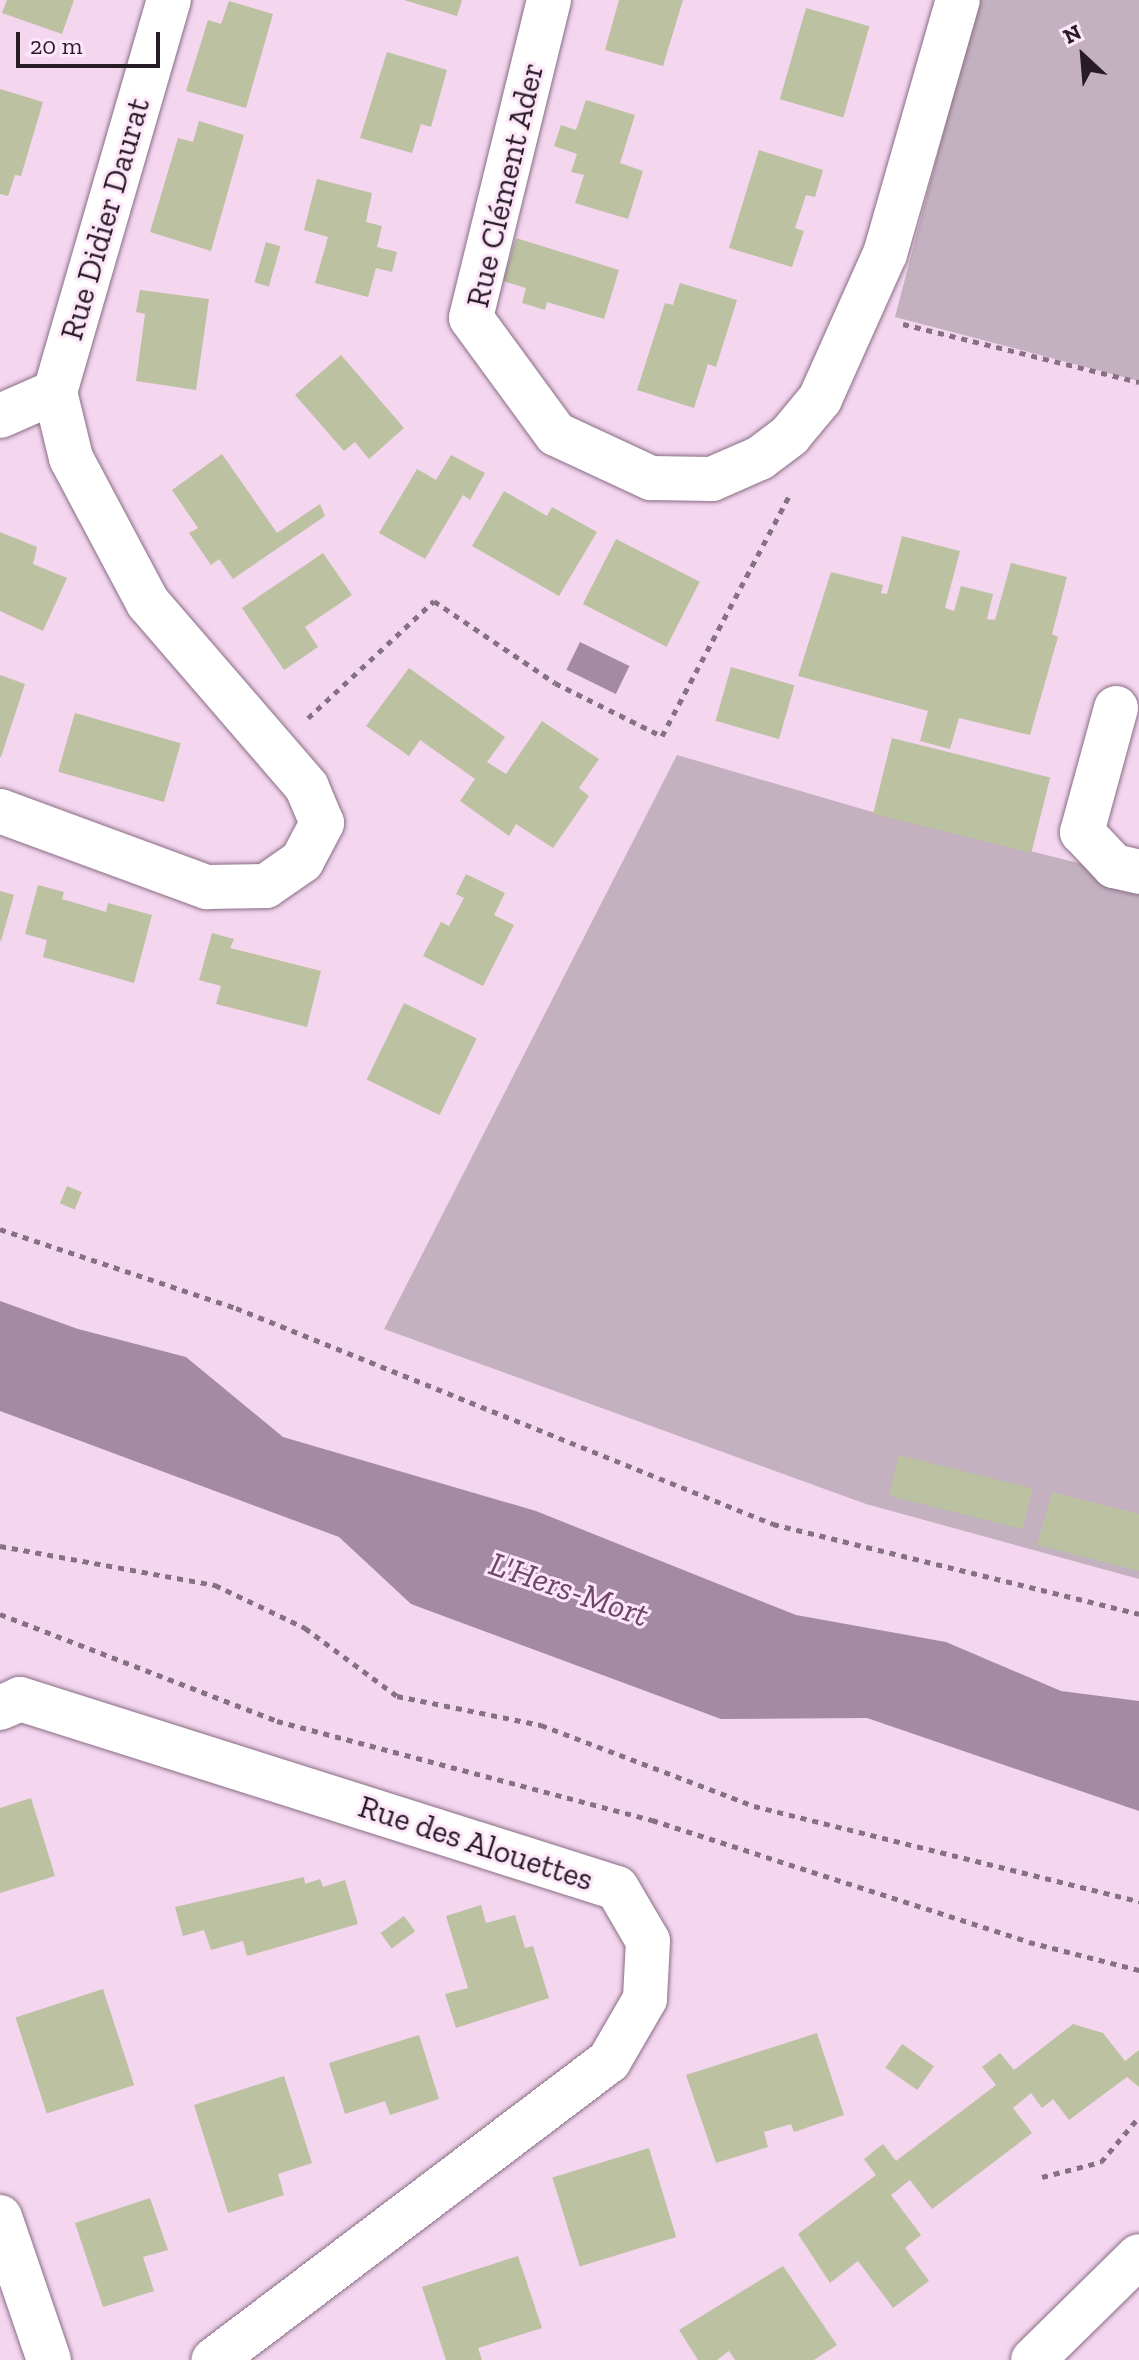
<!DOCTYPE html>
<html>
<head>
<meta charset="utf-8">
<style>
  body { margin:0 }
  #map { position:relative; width:1139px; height:2360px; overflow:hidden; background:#f4d6ef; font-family:"Zilla Slab",serif }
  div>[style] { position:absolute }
  .green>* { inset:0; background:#c3b1c0 }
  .water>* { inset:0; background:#a58ba1; transform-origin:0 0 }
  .building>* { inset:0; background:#bcc1a2; transform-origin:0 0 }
  .path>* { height:5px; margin-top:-2.5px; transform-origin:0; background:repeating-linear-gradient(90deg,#857182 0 6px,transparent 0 12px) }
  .roads { filter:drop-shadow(0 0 2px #886e84) drop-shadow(0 0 2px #886e84) }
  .minor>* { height:44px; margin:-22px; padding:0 22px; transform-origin:22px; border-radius:22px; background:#fff }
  span { translate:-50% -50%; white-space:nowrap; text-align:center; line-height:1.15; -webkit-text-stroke:6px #fde6f9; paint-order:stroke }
  .street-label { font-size:32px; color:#271c25 }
  .water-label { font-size:34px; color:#6d4668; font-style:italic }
  .north { position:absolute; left:1043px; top:16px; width:80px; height:80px; -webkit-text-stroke:6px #fde6f9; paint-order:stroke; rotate:334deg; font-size:22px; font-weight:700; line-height:32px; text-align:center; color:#271c25 }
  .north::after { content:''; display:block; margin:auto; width:28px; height:36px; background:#271c25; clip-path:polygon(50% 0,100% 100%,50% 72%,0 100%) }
  .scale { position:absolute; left:16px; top:32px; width:144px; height:36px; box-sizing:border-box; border:4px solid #271c25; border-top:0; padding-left:10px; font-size:24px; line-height:28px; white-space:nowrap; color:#271c25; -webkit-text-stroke:6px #fde6f9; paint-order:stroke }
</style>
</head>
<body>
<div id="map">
  <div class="green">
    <i style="clip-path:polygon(978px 0,1139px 0,1139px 381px,895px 317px)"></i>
    <i style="clip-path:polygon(677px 755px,869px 811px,1139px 878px,1139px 1579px,866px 1504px,384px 1329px)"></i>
  </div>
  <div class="water">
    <i style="left:580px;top:642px;width:55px;height:31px;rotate:26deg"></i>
    <i style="clip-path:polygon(0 1301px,78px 1329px,186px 1357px,283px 1437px,536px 1511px,796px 1615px,946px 1642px,1061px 1691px,1139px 1701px,1139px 1811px,867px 1718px,721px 1719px,411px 1604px,339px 1537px,0 1411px)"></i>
  </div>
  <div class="building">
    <i style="clip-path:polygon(7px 0,74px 0,62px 34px,2px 13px)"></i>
    <i style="clip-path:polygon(404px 0,462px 0,457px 16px)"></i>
    <i style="clip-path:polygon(619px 0,683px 0,663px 66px,605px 50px)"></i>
    <i style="clip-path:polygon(229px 1px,273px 14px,246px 108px,186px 91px,208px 20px,221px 24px)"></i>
    <i style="left:806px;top:8px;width:66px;height:95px;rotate:16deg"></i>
    <i style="clip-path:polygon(387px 52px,447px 70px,431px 127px,421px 124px,412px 153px,360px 138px)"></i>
    <i style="clip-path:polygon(0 89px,43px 102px,21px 176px,15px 175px,8px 196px,0 194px)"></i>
    <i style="clip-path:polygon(586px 100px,635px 115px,620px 163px,643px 171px,628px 219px,575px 203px,584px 175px,571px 172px,577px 154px,554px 146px,561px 125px,576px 130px)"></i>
    <i style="clip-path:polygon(199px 121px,244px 135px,211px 251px,150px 232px,178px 138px,193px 142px)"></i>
    <i style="clip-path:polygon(759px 150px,823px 170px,815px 197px,806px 195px,795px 228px,804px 231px,792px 267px,729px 248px)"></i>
    <i style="clip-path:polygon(317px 179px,372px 193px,366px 222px,382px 226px,377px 247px,397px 252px,392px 272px,376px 268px,368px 297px,315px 283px,328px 237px,304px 230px)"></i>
    <i style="clip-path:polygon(516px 238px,619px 270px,604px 319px,547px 302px,545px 310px,522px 303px,526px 288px,503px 281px)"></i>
    <i style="left:266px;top:242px;width:15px;height:42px;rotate:16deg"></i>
    <i style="clip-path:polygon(680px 283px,737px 300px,716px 367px,708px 364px,694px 408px,637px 390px,665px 303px,673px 305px)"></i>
    <i style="clip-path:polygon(140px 290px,209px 299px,196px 390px,136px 381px,145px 314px,136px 312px)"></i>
    <i style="clip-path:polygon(341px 355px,404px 428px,369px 459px,355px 442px,344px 451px,295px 395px)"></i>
    <i style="clip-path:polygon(222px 454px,277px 533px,320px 504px,325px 516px,233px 579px,219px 559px,211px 565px,189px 533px,198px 528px,172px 490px)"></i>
    <i style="clip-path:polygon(451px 455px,485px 473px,470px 500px,463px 495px,425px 559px,379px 533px,417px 469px,436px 480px)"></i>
    <i style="clip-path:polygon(504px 491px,547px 516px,552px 507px,597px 532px,559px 596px,472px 546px)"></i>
    <i style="clip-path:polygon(0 532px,37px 547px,33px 564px,67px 578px,43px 631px,0 611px)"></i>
    <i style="clip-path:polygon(902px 536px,960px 551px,945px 608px,954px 611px,961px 586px,993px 594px,987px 619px,995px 620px,1011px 563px,1067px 577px,1052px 634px,1058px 637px,1030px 735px,959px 718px,950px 749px,920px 741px,928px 711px,798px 676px,831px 572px,883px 585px,881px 593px,887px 594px)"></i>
    <i style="left:616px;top:539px;width:94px;height:73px;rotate:27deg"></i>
    <i style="clip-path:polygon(323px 553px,352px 595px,305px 627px,318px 647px,284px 670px,242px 608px)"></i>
    <i style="left:731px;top:667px;width:66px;height:56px;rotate:16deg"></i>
    <i style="clip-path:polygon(409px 668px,505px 737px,487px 762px,506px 774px,542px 721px,599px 759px,579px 788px,589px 796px,553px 848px,516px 824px,509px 836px,460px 801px,475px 779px,420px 740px,409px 756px,366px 726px)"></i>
    <i style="clip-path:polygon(0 675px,25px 684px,1px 757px,0 757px)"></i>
    <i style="left:75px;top:713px;width:110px;height:61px;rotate:16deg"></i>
    <i style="left:892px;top:738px;width:163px;height:78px;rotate:14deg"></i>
    <i style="clip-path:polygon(466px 874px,505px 893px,494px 915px,514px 925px,483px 986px,423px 956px,441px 922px,449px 926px,464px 898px,456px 894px)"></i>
    <i style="clip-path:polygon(38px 885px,64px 892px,62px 899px,106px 912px,108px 903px,152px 915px,134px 983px,43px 957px,47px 940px,25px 934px)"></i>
    <i style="clip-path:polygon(0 891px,14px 895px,1px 941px,0 940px)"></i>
    <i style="clip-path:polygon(212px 933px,234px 939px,230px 948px,321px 971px,307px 1027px,216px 1004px,221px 986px,199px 980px)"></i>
    <i style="left:404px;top:1003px;width:81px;height:85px;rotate:26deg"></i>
    <i style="left:67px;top:1186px;width:16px;height:19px;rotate:22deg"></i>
    <i style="left:899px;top:1455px;width:138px;height:42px;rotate:14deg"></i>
    <i style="clip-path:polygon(1052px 1492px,1139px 1514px,1139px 1571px,1037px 1545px)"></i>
    <i style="clip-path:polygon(31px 1798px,55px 1876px,0 1893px,0 1808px)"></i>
    <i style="clip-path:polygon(304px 1877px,305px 1884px,320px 1879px,323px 1887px,345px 1880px,358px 1924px,247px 1956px,243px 1941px,211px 1950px,204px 1930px,183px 1936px,175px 1907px)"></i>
    <i style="clip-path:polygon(481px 1905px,486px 1923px,515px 1915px,525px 1948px,533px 1946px,549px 1998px,456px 2028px,445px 1994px,468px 1988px,446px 1916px)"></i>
    <i style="left:404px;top:1916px;width:19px;height:29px;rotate:54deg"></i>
    <i style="left:103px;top:1989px;width:101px;height:92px;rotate:72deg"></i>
    <i style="clip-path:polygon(1073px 2024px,1103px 2033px,1125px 2061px,1139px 2050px,1139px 2087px,1127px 2077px,1069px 2120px,1053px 2099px,1042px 2108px,1031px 2093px,1013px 2108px,1032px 2133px,932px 2209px,910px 2180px,891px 2195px,921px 2235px,905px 2248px,929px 2281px,893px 2308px,858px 2261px,830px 2283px,798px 2234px,876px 2175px,864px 2159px,883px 2144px,896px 2161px,996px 2085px,982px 2067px,1000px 2053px,1014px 2070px)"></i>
    <i style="clip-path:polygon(817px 2033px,844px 2115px,794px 2132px,791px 2124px,764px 2132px,768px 2147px,716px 2163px,686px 2075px)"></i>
    <i style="clip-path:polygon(419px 2035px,439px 2099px,390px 2115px,385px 2101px,345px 2114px,329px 2063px)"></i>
    <i style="left:902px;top:2044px;width:39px;height:29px;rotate:35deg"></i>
    <i style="clip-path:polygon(284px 2076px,312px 2163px,278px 2174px,284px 2195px,228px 2213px,194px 2105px)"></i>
    <i style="left:649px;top:2148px;width:93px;height:101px;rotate:73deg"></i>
    <i style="clip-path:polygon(150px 2198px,168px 2250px,143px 2257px,154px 2291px,103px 2307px,75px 2223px)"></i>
    <i style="clip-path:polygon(518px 2256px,542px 2328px,478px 2348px,482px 2360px,446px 2360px,422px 2287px)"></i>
    <i style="clip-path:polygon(783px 2266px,837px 2345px,814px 2360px,735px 2360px,729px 2351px,717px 2360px,698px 2360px,679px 2330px)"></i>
  </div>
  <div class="path">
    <i style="left:903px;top:324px;width:243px;rotate:13.8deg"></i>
    <i style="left:308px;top:718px;width:172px;rotate:-42.9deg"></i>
    <i style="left:434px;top:601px;width:146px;rotate:34.1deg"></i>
    <i style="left:555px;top:683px;width:119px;rotate:26.4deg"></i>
    <i style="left:662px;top:736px;width:272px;rotate:-62.1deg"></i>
    <i style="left:0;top:1229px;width:249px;rotate:18.5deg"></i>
    <i style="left:236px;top:1308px;width:579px;rotate:21.91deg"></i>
    <i style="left:773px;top:1524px;width:377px;rotate:13.8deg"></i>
    <i style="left:0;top:1546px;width:219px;rotate:10.3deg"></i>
    <i style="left:215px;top:1585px;width:100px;rotate:25.5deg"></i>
    <i style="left:305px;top:1628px;width:114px;rotate:36.5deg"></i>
    <i style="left:397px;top:1696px;width:147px;rotate:11.4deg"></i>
    <i style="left:541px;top:1725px;width:228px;rotate:20.8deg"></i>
    <i style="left:754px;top:1806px;width:397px;rotate:13.9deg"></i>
    <i style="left:0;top:1614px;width:297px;rotate:21.1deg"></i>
    <i style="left:277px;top:1721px;width:388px;rotate:14.8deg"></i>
    <i style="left:652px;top:1820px;width:396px;rotate:17.9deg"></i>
    <i style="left:1029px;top:1942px;width:114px;rotate:14.3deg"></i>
    <i style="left:1042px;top:2177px;width:61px;rotate:-14.3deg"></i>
    <i style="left:1101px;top:2162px;width:59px;rotate:-49.8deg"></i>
  </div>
  <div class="roads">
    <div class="minor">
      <i style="left:549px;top:0;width:327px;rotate:103.8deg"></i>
      <i style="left:471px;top:318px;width:144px;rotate:53.8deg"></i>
      <i style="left:556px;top:434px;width:105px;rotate:24.9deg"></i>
      <i style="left:651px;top:478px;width:61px;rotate:0.9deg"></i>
      <i style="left:712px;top:479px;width:52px;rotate:-23.6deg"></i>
      <i style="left:760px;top:458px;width:38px;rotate:-37deg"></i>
      <i style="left:790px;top:435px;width:47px;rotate:-50.2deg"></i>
      <i style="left:820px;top:399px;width:159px;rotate:-65.9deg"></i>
      <i style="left:885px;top:254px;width:264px;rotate:-74deg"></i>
      <i style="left:0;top:416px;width:60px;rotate:-23.6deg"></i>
      <i style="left:1116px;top:708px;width:129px;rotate:105.3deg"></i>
      <i style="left:1082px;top:832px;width:47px;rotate:46.7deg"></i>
      <i style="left:1114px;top:866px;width:26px;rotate:13deg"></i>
      <i style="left:0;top:811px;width:221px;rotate:20.2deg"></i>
      <i style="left:207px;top:887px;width:59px;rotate:-1deg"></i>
      <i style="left:266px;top:886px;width:44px;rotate:-34.8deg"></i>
      <i style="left:302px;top:861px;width:43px;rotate:-62.2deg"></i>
      <i style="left:322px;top:823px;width:39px;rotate:-113deg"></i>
      <i style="left:307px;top:787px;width:243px;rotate:-130.8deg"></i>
      <i style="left:148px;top:603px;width:164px;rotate:-118deg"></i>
      <i style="left:71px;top:458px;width:68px;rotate:-103.6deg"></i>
      <i style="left:55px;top:392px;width:408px;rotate:-73.8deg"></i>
      <i style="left:0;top:1708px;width:22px;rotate:-24deg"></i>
      <i style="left:20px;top:1699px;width:626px;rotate:17.57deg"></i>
      <i style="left:617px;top:1888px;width:61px;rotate:59.7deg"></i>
      <i style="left:648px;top:1941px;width:58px;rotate:93deg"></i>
      <i style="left:645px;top:1999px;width:72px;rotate:120.1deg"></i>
      <i style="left:609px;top:2061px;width:496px;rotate:142.9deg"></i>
      <i style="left:0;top:2217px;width:151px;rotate:71.1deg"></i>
      <i style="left:1033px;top:2360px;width:148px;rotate:-44.5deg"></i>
    </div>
  </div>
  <div class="street-label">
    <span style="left:505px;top:185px;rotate:-77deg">Rue Clément Ader</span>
    <span style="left:105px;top:219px;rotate:-74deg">Rue Didier Daurat</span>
    <span style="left:476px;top:1843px;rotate:18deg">Rue des Alouettes</span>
  </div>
  <div class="water-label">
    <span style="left:569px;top:1589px;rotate:19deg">L'Hers-Mort</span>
  </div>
  <div class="north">N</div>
  <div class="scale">20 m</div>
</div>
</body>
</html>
